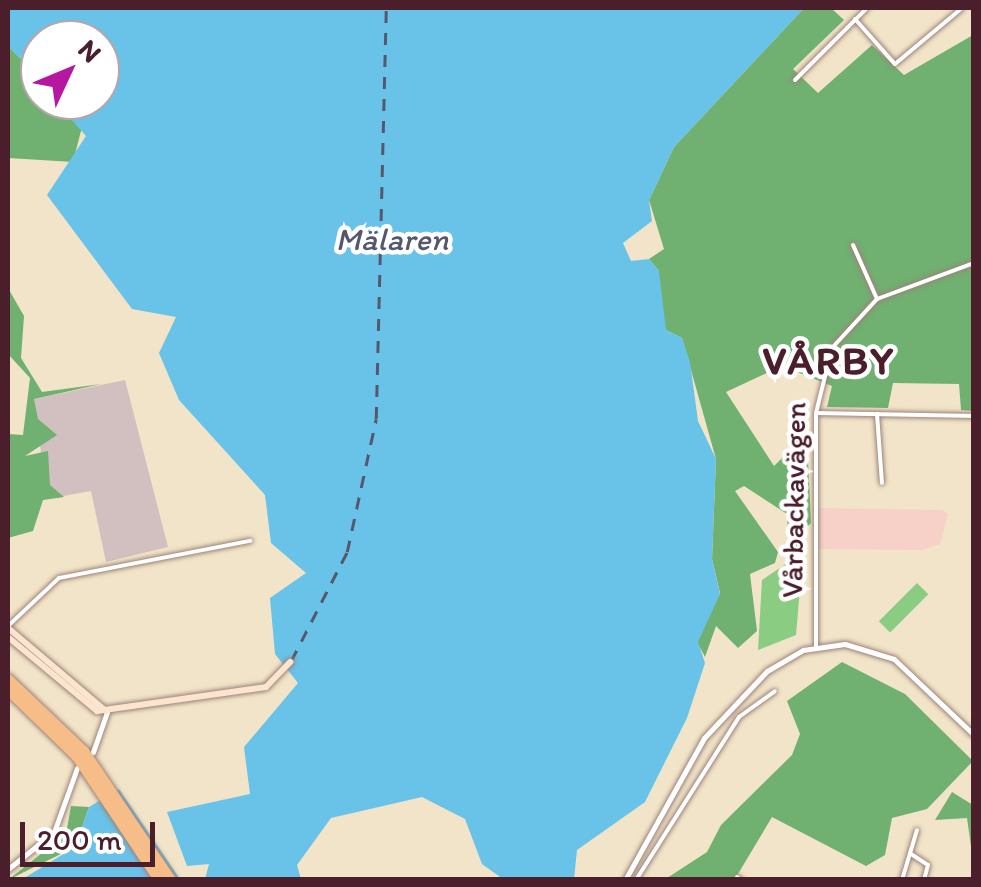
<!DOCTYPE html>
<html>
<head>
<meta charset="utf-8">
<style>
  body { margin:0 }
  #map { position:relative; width:981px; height:887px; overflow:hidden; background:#f1e4c8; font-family:Itim,sans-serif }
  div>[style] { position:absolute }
  .built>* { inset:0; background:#f7d1c7 }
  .industrial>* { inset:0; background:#d2bfc0 }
  .green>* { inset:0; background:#8bcc83; transform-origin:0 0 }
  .forest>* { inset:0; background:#70b071 }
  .water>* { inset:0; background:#69c2e7 }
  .ferry>* { height:2.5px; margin-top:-1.25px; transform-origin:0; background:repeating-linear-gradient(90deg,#55586d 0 12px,transparent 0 22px) }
  .roads { filter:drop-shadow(0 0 2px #9e827a) drop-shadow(0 0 2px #9e827a) }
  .minor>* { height:4px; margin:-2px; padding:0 2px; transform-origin:2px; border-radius:2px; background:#fff }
  .tertiary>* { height:5px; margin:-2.5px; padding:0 2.5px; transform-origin:2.5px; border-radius:2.5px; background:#fff }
  .secondary>* { height:6px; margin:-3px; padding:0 3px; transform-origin:3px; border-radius:3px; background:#fce5cf }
  .motorway>* { height:10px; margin:-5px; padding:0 5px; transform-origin:5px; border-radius:5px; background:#f7bd88 }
  span { translate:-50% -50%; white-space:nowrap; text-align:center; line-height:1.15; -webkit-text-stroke:9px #fff; paint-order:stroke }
  .street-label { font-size:30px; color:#4a1f2b }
  .water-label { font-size:32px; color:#55586d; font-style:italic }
  .district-label { font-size:40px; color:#4a1f2b; font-weight:700; letter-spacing:2.5px }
  .frame { position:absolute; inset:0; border:10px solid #4a1f2b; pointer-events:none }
  .north { position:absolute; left:20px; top:20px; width:100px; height:100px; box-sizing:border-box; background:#fff; border:2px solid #b7a5aa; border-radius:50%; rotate:46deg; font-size:28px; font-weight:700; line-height:40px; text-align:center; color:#4a1f2b }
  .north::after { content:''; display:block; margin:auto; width:35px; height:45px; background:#b5179e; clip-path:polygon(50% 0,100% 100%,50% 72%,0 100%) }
  .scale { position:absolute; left:20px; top:822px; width:135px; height:45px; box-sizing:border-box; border:5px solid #4a1f2b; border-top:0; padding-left:12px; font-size:30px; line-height:35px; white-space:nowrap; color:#4a1f2b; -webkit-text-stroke:8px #fff; paint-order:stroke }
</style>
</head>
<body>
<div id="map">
  <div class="built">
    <i style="clip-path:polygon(819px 508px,942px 510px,948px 514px,940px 544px,921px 550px,819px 549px)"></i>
  </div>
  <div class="industrial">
    <i style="clip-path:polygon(125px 380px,168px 547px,106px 562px,91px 491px,47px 499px,34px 399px)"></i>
  </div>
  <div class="green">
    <i style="clip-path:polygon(787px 563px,802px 565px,796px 635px,758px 650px,762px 580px)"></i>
    <i style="left:917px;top:583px;width:16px;height:54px;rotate:45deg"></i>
  </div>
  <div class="forest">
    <i style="clip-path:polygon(804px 8px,831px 8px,844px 20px,793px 69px,818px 93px,872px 45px,904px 75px,973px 35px,973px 411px,961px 410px,959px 384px,893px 383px,888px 408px,827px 407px,832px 386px,782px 366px,726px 392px,774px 466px,786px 454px,808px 459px,811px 523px,795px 540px,805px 550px,789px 559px,787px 514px,744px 486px,735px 491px,778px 552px,775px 563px,750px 574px,757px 631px,738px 648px,716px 626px,705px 657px,697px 642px,720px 593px,712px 559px,716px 459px,682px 338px,666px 330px,658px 303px,659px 271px,649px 259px,664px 249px,649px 200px,674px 147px)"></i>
    <i style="clip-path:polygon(8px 46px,40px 78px,40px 100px,54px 100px,82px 127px,73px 162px,8px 158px)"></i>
    <i style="clip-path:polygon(8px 288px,24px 316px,21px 358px,42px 392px,101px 384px,34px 399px,38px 419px,57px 435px,25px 456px,48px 451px,50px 485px,64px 497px,43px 500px,33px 531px,8px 538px,8px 434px,23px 435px,30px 378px,8px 354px)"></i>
    <i style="clip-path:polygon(842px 662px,905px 694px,973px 761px,927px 809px,892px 818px,885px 855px,866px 866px,772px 817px,735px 879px,664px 880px,707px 852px,721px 825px,792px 755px,800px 734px,787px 701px)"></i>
    <i style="clip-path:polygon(952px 792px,973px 805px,973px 861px,967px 818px,935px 820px)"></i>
    <i style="clip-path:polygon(71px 806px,89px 807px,75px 847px,8px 880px,66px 834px)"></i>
  </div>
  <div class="water">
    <i style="clip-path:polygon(8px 8px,804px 8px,674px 147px,649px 200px,652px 221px,623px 243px,631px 261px,649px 259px,659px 271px,666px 330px,682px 338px,690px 362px,698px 421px,716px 459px,712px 559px,720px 594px,698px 642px,705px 663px,687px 718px,645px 802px,577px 850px,574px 879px,503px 879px,482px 864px,465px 819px,422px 797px,331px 818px,297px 865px,301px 879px,205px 879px,209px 864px,187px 866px,167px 812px,250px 794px,244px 747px,298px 683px,275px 654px,270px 598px,306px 573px,271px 543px,265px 495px,179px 400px,159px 353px,176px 317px,132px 309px,47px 195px,86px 136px,54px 100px,100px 100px,100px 40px,40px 40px,40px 78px,8px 46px)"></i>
    <i style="clip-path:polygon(119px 789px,180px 879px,21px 880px,75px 847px,89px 807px)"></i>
  </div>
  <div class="ferry">
    <i style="left:291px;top:661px;width:123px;rotate:-62.8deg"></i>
    <i style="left:347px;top:552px;width:136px;rotate:-77.7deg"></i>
    <i style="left:376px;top:419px;width:411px;rotate:-88.6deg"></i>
  </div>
  <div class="roads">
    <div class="minor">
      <i style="left:855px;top:19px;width:60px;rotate:48.4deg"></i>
      <i style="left:895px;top:64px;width:87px;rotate:-39.9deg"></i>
      <i style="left:795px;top:80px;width:102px;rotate:-45deg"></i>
      <i style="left:853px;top:245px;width:59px;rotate:66deg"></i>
      <i style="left:818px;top:413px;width:156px;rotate:1.1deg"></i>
      <i style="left:877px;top:414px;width:69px;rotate:85.9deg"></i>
      <i style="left:8px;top:626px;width:70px;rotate:-43.3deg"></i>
      <i style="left:59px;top:578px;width:195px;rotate:-11deg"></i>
      <i style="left:816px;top:646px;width:233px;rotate:-90deg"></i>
      <i style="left:816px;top:413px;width:67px;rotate:-76.2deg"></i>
      <i style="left:832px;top:348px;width:67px;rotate:-47.4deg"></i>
      <i style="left:877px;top:299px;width:103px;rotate:-20.4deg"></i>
      <i style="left:911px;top:854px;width:20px;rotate:33deg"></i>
      <i style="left:928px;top:865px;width:16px;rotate:105deg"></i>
      <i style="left:737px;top:877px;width:5px;rotate:37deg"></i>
      <i style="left:636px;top:880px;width:193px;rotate:-57.7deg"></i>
      <i style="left:739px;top:717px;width:44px;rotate:-35.8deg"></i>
      <i style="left:902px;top:880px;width:52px;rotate:-73.3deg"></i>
    </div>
    <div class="tertiary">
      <i style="left:93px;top:752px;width:42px;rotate:-70.7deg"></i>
      <i style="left:8px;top:869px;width:59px;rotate:-38.8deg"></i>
      <i style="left:54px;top:832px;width:68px;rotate:-70.2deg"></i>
      <i style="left:625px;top:880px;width:162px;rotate:-60.9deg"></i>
      <i style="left:704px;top:738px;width:92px;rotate:-46.8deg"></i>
      <i style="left:767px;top:671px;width:42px;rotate:-30.3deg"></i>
      <i style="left:803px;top:650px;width:42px;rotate:-8.1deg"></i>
      <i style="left:845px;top:644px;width:51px;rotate:17deg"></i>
      <i style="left:894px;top:659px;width:110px;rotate:43.5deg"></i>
    </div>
    <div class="secondary">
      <i style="left:8px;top:628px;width:128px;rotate:40.3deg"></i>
      <i style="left:8px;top:637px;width:116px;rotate:39.7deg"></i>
      <i style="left:97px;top:711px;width:171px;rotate:-8.1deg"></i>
      <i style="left:266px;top:687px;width:35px;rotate:-46deg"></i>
    </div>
    <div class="motorway">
      <i style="left:8px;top:679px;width:105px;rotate:43.5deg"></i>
      <i style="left:84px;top:751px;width:156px;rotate:56deg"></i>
      <i style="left:8px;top:690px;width:96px;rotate:44.2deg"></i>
      <i style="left:77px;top:757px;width:148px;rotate:56.3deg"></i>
    </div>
  </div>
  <div class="street-label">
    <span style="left:794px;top:500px;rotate:-89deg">Vårbackavägen</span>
  </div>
  <div class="water-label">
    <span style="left:392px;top:239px">Mälaren</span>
  </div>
  <div class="district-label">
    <span style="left:829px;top:360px">VÅRBY</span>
  </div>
  <div class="frame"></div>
  <div class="north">N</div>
  <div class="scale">200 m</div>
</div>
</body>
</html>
